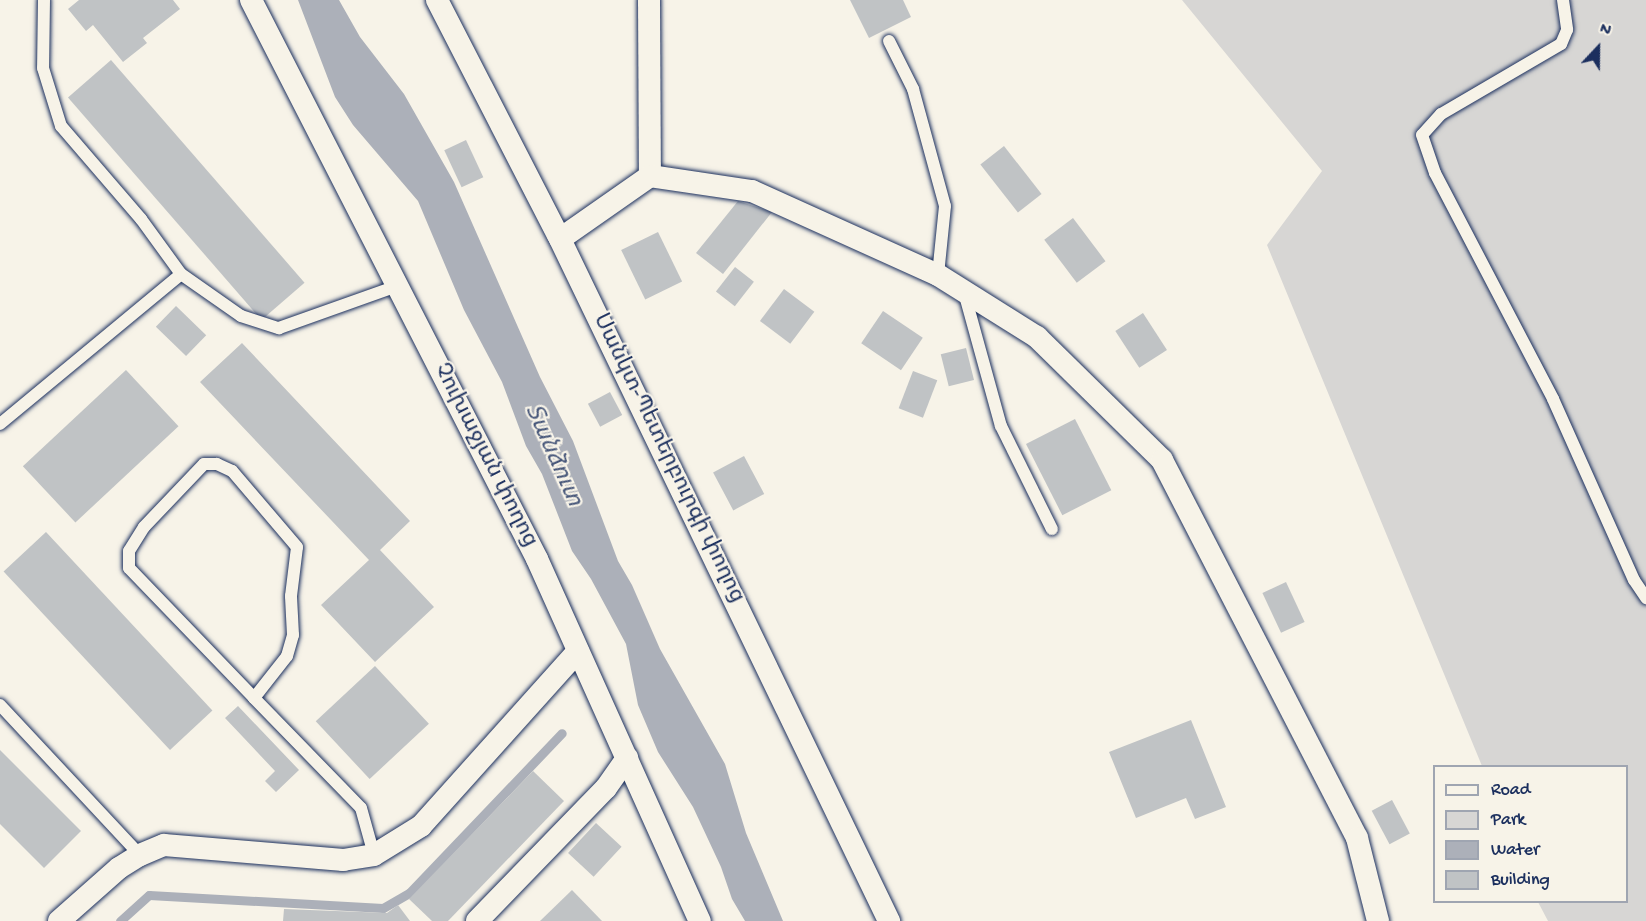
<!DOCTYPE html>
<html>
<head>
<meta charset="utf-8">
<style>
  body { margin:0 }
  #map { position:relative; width:1646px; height:921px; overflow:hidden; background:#f7f3e8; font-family:"Gochi Hand","Noto Sans Armenian",sans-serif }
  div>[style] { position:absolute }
  .green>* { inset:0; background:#d7d6d4 }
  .water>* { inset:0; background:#acb0b9 }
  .stream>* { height:9px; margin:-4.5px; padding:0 4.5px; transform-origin:4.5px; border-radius:4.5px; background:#acb0b9 }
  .building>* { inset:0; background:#c0c3c5; transform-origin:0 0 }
  .roads { filter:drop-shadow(0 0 2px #1b2f5e) drop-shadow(0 0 2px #1b2f5e) }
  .lane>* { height:12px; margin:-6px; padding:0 6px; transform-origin:6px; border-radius:6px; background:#f7f3e8 }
  .street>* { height:22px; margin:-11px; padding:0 11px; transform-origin:11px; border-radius:11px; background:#f7f3e8 }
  span { translate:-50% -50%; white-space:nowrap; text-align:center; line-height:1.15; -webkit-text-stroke:4.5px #f7f3e8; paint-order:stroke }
  .street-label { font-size:22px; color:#1b2f5e }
  .water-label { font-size:24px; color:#465679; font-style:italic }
  .legend { position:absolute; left:1433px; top:765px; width:195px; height:138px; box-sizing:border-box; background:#f7f3e8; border:2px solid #9fa5b1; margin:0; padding:8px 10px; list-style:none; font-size:18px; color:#1b2f5e }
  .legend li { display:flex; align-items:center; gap:12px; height:30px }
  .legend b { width:30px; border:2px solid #9fa5b1 }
  .north { position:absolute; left:1568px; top:18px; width:60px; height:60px; -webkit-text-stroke:4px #f7f3e8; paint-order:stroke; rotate:22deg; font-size:16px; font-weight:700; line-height:24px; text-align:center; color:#1b2f5e }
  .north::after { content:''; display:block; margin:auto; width:21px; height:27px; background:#1b2f5e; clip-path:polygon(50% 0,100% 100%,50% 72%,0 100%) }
</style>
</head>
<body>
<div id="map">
  <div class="green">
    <i style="clip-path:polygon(1182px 0,1646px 0,1646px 921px,1548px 921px,1538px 902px,1626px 902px,1626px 766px,1482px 766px,1267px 245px,1322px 171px)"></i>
  </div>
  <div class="water">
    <i style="clip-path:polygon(298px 0,339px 0,360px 37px,404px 94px,454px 182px,540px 377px,573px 441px,618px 561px,632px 585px,660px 649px,725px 764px,746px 833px,783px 921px,745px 921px,732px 899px,721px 867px,693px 807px,658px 752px,638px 705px,626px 644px,591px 579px,572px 551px,542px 474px,526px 446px,502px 382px,464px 310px,418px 201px,353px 125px,335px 97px)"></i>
  </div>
  <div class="stream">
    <i style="left:120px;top:921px;width:39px;rotate:-42deg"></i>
    <i style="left:149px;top:895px;width:234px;rotate:3.2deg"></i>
    <i style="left:383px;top:908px;width:30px;rotate:-30deg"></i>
    <i style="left:409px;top:893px;width:221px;rotate:-46.3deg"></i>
  </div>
  <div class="building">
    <i style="clip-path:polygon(79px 0,173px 0,180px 9px,143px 38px,147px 43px,123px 62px,93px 25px,86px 31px,68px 9px)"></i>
    <i style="clip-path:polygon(850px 0,903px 0,911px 17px,869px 38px)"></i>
    <i style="left:111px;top:60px;width:295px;height:57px;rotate:49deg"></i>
    <i style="left:466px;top:140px;width:41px;height:24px;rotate:65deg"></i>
    <i style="left:1004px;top:146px;width:61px;height:30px;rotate:52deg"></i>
    <i style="clip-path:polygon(738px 201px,772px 212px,723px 274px,696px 253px)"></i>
    <i style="left:1073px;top:218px;width:54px;height:36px;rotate:53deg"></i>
    <i style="left:658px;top:232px;width:55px;height:41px;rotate:64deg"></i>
    <i style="left:735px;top:267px;width:24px;height:31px;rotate:38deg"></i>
    <i style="left:784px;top:289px;width:38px;height:40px;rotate:37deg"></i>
    <i style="left:176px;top:306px;width:42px;height:29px;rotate:44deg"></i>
    <i style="left:883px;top:311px;width:48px;height:39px;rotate:34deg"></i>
    <i style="left:1143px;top:313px;width:44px;height:33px;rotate:57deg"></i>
    <i style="clip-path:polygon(242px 343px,410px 521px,380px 550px,434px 607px,375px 662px,321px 605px,369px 560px,200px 382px)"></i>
    <i style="left:966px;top:348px;width:33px;height:26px;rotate:76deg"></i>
    <i style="left:126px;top:370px;width:77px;height:141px;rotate:47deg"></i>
    <i style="left:913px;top:371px;width:26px;height:40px;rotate:21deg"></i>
    <i style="left:610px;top:392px;width:26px;height:25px;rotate:62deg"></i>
    <i style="left:1075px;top:419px;width:80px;height:55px;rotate:63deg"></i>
    <i style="left:744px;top:456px;width:43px;height:35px;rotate:62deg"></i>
    <i style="left:46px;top:532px;width:244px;height:58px;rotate:47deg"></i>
    <i style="left:1286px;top:582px;width:44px;height:26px;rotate:65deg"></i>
    <i style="left:375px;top:666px;width:79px;height:81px;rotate:47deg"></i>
    <i style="clip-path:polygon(238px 706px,299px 770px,276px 792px,265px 781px,275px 771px,225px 718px)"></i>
    <i style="clip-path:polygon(1191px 720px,1226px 807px,1195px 819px,1186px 798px,1136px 818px,1109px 752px)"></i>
    <i style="clip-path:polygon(0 750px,81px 831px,44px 868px,0 824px)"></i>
    <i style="clip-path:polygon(533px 771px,564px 801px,448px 921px,432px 921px,409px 899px)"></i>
    <i style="left:1392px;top:800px;width:38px;height:23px;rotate:62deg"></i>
    <i style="left:596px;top:823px;width:35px;height:41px;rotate:43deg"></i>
    <i style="clip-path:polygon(572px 890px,602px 921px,540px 921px)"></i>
    <i style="clip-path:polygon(398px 905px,410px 921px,283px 921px,284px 909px,387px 913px)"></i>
  </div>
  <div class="roads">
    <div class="lane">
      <i style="left:44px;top:0;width:68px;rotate:90.8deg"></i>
      <i style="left:43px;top:68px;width:61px;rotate:72.8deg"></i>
      <i style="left:61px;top:126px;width:123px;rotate:49.3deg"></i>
      <i style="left:141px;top:219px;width:68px;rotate:54deg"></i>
      <i style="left:1563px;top:0;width:30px;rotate:82deg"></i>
      <i style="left:1567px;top:30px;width:15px;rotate:113deg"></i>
      <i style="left:1561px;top:44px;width:139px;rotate:149.7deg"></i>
      <i style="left:1441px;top:114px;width:28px;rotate:132deg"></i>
      <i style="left:1422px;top:135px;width:40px;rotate:71.1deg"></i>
      <i style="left:1435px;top:173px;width:255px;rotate:62.4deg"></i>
      <i style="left:1553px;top:399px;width:198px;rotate:65.9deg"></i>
      <i style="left:1634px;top:580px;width:22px;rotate:56deg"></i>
      <i style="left:889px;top:41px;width:54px;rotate:63.4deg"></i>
      <i style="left:913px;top:89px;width:121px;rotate:74.7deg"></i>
      <i style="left:945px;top:206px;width:69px;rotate:95.8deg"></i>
      <i style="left:964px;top:292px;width:139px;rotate:74.6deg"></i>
      <i style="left:1001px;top:426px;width:115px;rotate:63.7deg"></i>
      <i style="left:0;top:424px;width:235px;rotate:-39.6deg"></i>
      <i style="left:181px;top:274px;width:73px;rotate:35deg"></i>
      <i style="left:241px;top:316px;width:40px;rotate:18deg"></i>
      <i style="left:279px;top:328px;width:125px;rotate:-19.6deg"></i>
      <i style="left:254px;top:698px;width:53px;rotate:-51.8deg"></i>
      <i style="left:287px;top:656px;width:22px;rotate:-74deg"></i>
      <i style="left:293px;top:635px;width:39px;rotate:-93deg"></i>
      <i style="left:291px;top:596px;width:49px;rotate:-83deg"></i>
      <i style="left:297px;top:547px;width:100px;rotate:-130.5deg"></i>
      <i style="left:232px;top:471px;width:17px;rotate:-155deg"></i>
      <i style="left:217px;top:464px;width:13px;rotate:180deg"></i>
      <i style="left:204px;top:464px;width:87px;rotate:133.6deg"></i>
      <i style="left:144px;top:527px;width:28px;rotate:122deg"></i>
      <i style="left:129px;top:551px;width:17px;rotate:90deg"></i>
      <i style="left:129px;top:568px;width:180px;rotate:46.1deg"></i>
      <i style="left:254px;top:698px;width:153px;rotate:45.8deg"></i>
      <i style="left:361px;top:808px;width:49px;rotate:74.5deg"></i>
      <i style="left:0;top:705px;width:205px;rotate:47deg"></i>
    </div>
    <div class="street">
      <i style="left:251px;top:0;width:628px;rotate:62.9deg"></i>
      <i style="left:537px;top:559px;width:397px;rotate:65.8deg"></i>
      <i style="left:437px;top:0;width:264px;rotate:62.8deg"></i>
      <i style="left:558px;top:235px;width:762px;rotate:64.24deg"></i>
      <i style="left:649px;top:0;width:176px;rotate:89.7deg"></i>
      <i style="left:560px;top:239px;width:110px;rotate:-35deg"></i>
      <i style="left:650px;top:176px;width:103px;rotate:8.4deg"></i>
      <i style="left:752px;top:191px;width:204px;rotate:24.3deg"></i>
      <i style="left:938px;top:275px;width:117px;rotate:32.1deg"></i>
      <i style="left:1037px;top:337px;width:175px;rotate:44.5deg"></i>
      <i style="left:1162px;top:460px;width:425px;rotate:62.7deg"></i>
      <i style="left:1357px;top:838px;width:86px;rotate:75.8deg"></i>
      <i style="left:59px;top:921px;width:80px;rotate:-41.5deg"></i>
      <i style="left:119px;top:868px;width:25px;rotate:-32deg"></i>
      <i style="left:140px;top:855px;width:26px;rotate:-23deg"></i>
      <i style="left:164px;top:845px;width:180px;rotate:4.8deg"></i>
      <i style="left:343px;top:860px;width:31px;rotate:-9deg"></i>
      <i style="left:374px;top:855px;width:55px;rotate:-31.7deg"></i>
      <i style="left:421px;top:826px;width:235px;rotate:-48.1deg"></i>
      <i style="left:477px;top:921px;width:185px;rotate:-45.9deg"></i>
      <i style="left:606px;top:788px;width:37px;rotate:-55deg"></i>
    </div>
  </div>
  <div class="street-label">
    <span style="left:484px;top:456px;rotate:63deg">Չուխաջյան փողոց</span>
    <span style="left:667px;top:459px;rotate:64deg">Սանկտ-Պետերբուրգի փողոց</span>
  </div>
  <div class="water-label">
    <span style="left:552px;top:456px;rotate:66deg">Տանձուտ</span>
  </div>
  <ul class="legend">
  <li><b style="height:8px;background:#f7f3e8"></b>Road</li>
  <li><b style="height:16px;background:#d7d6d4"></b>Park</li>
  <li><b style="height:16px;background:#acb0b9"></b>Water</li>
  <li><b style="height:16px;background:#c0c3c5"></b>Building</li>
  </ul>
  <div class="north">N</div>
</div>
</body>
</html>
